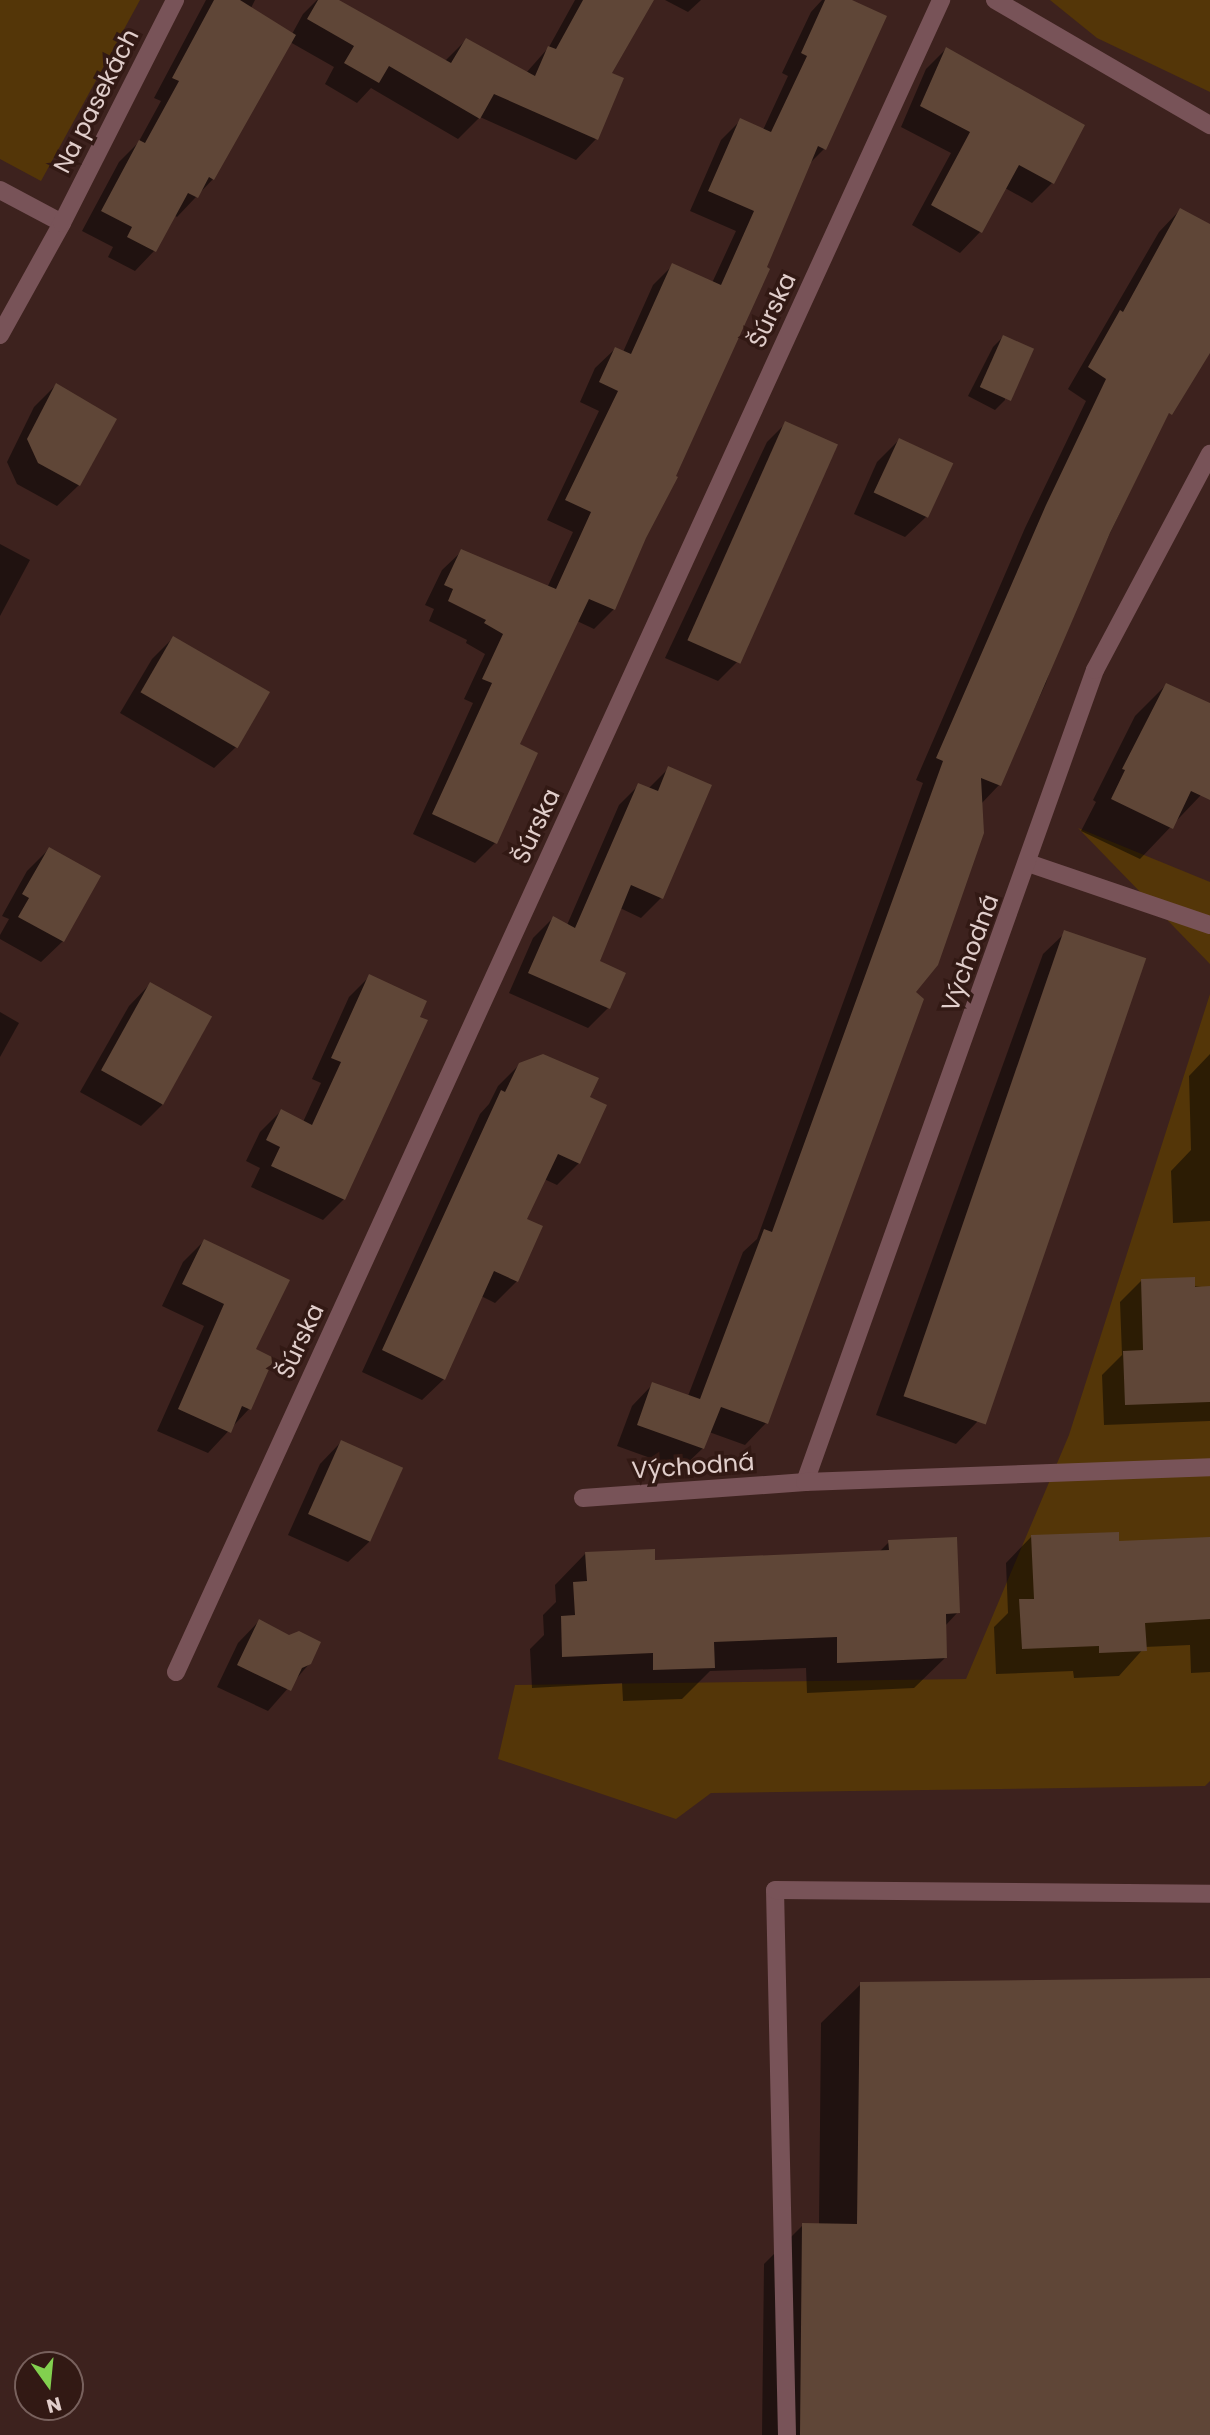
<!DOCTYPE html>
<html>
<head>
<meta charset="utf-8">
<style>
  body { margin:0 }
  #map { position:relative; width:1210px; height:2435px; overflow:hidden; background:#3d221e; font-family:Poppins,sans-serif }
  div>[style] { position:absolute }
  .green>* { inset:0; background:#543608 }
  .shadow>* { inset:0; background:#0007 }
  .building>* { inset:0; background:#5f4637; transform-origin:0 0 }
  .lane>* { height:18px; margin:-9px; padding:0 9px; transform-origin:9px; border-radius:9px; background:#785358 }
  .street>* { height:18px; margin:-9px; padding:0 9px; transform-origin:9px; border-radius:9px; background:#785358 }
  span { translate:-50% -50%; white-space:nowrap; text-align:center; line-height:1.15; -webkit-text-stroke:7px #321914; paint-order:stroke }
  .street-label { font-size:24px; color:#e1cecb }
  .north { position:absolute; left:14px; top:2351px; width:70px; height:70px; box-sizing:border-box; background:#321914; border:2px solid #78615d; border-radius:50%; rotate:165deg; font-size:19px; font-weight:700; line-height:28px; text-align:center; color:#e1cecb }
  .north::after { content:''; display:block; margin:auto; width:24px; height:32px; background:#82d04f; clip-path:polygon(50% 0,100% 100%,50% 72%,0 100%) }
</style>
</head>
<body>
<div id="map">
  <div class="green">
    <i style="clip-path:polygon(0 0,140px 0,41px 181px,0 159px)"></i>
    <i style="clip-path:polygon(1050px 0,1210px 0,1210px 92px,1097px 38px)"></i>
    <i style="clip-path:polygon(1078px 828px,1210px 882px,1210px 964px)"></i>
    <i style="clip-path:polygon(1210px 994px,1210px 1781px,1205px 1786px,711px 1793px,676px 1819px,498px 1759px,515px 1685px,966px 1679px,1069px 1435px)"></i>
  </div>
  <div class="shadow">
    <i style="clip-path:polygon(206px 0,255px 0,251px 8px,292px 34px,303px 14px,317px 0,336px 0,445px 61px,466px 40px,526px 73px,549px 47px,575px 0,652px 0,610px 74px,596px 139px,576px 160px,480px 117px,458px 139px,371px 88px,357px 103px,325px 84px,334px 67px,290px 42px,213px 179px,177px 217px,174px 215px,154px 251px,135px 271px,108px 257px,113px 247px,82px 231px,119px 162px,138px 143px,161px 101px,154px 98px)"></i>
    <i style="clip-path:polygon(665px 0,701px 0,688px 12px)"></i>
    <i style="clip-path:polygon(822px 0,848px 0,824px 149px,808px 165px,614px 609px,594px 629px,577px 621px,517px 745px,495px 843px,475px 863px,413px 834px,473px 703px,464px 699px,485px 654px,466px 643px,467px 640px,429px 621px,434px 609px,425px 605px,442px 570px,462px 551px,547px 588px,573px 532px,547px 520px,599px 411px,580px 402px,595px 368px,615px 349px,623px 352px,653px 285px,673px 265px,712px 283px,736px 231px,690px 211px,721px 140px,741px 120px,763px 130px,788px 76px,782px 73px,811px 12px)"></i>
    <i style="clip-path:polygon(946px 49px,1052px 183px,1032px 203px,1005px 188px,980px 232px,960px 253px,912px 225px,951px 153px,901px 127px,926px 69px)"></i>
    <i style="clip-path:polygon(1180px 210px,1210px 226px,1210px 352px,1162px 423px,1062px 635px,1046px 683px,999px 785px,981px 804px,766px 1423px,745px 1445px,709px 1432px,703px 1448px,681px 1469px,617px 1446px,632px 1406px,653px 1384px,688px 1396px,743px 1252px,757px 1239px,923px 783px,916px 780px,1025px 528px,1086px 401px,1068px 389px,1159px 232px)"></i>
    <i style="clip-path:polygon(1003px 337px,1005px 400px,995px 410px,968px 396px,993px 347px)"></i>
    <i style="clip-path:polygon(56px 385px,79px 485px,57px 506px,17px 484px,7px 462px,34px 407px)"></i>
    <i style="clip-path:polygon(786px 423px,737px 662px,718px 681px,665px 658px,767px 442px)"></i>
    <i style="clip-path:polygon(899px 440px,927px 516px,905px 537px,854px 514px,877px 462px)"></i>
    <i style="clip-path:polygon(0 544px,30px 560px,0 616px)"></i>
    <i style="clip-path:polygon(173px 638px,236px 747px,214px 768px,120px 713px,152px 659px)"></i>
    <i style="clip-path:polygon(1166px 685px,1210px 705px,1210px 777px,1201px 795px,1140px 859px,1081px 831px,1096px 802px,1093px 800px,1135px 716px)"></i>
    <i style="clip-path:polygon(669px 768px,661px 898px,641px 918px,620px 908px,598px 962px,608px 1008px,588px 1028px,509px 993px,533px 938px,553px 918px,567px 925px,619px 805px,639px 785px,648px 789px)"></i>
    <i style="clip-path:polygon(49px 849px,63px 941px,41px 962px,0 939px,0 935px,9px 919px,2px 916px,27px 871px)"></i>
    <i style="clip-path:polygon(1065px 933px,977px 1422px,956px 1444px,876px 1415px,1043px 954px)"></i>
    <i style="clip-path:polygon(370px 976px,344px 1199px,323px 1220px,251px 1187px,260px 1168px,246px 1161px,260px 1132px,281px 1111px,303px 1122px,321px 1083px,312px 1079px,349px 997px)"></i>
    <i style="clip-path:polygon(150px 984px,162px 1105px,141px 1126px,80px 1092px,129px 1006px)"></i>
    <i style="clip-path:polygon(0 1012px,19px 1023px,0 1057px)"></i>
    <i style="clip-path:polygon(1210px 1054px,1210px 1221px,1173px 1223px,1171px 1171px,1191px 1150px,1189px 1076px)"></i>
    <i style="clip-path:polygon(520px 1064px,588px 1098px,579px 1163px,557px 1185px,544px 1179px,524px 1220px,517px 1281px,495px 1303px,481px 1296px,444px 1379px,422px 1400px,362px 1372px,480px 1114px,489px 1104px,498px 1086px)"></i>
    <i style="clip-path:polygon(204px 1241px,254px 1350px,249px 1409px,208px 1453px,157px 1431px,204px 1326px,162px 1306px,183px 1262px)"></i>
    <i style="clip-path:polygon(1142px 1280px,1210px 1288px,1210px 1421px,1104px 1425px,1102px 1375px,1122px 1355px,1120px 1302px)"></i>
    <i style="clip-path:polygon(341px 1442px,370px 1541px,348px 1562px,288px 1535px,320px 1464px)"></i>
    <i style="clip-path:polygon(1032px 1536px,1118px 1543px,1210px 1539px,1210px 1672px,1191px 1673px,1190px 1645px,1145px 1647px,1119px 1676px,1074px 1678px,1073px 1671px,996px 1674px,994px 1627px,1008px 1613px,1006px 1563px)"></i>
    <i style="clip-path:polygon(889px 1542px,958px 1612px,945px 1626px,946px 1657px,914px 1688px,807px 1693px,806px 1668px,710px 1671px,682px 1699px,623px 1701px,622px 1683px,532px 1688px,530px 1649px,544px 1635px,543px 1615px,556px 1602px,555px 1585px,586px 1553px,654px 1562px,879px 1552px)"></i>
    <i style="clip-path:polygon(259px 1621px,310px 1663px,268px 1711px,217px 1687px,238px 1643px)"></i>
    <i style="clip-path:polygon(1210px 1980px,1210px 2435px,762px 2435px,764px 2264px,803px 2225px,819px 2225px,821px 2023px,861px 1984px)"></i>
  </div>
  <div class="building">
    <i style="clip-path:polygon(214px 0,240px 0,296px 35px,214px 180px,209px 177px,198px 198px,188px 193px,156px 252px,127px 237px,132px 227px,101px 211px,139px 140px,145px 143px,179px 81px,172px 78px)"></i>
    <i style="clip-path:polygon(318px 0,339px 0,451px 63px,466px 38px,535px 76px,548px 46px,556px 49px,583px 0,654px 0,612px 73px,624px 78px,598px 140px,494px 94px,480px 119px,389px 66px,379px 83px,344px 63px,354px 46px,307px 19px)"></i>
    <i style="clip-path:polygon(825px 0,852px 0,887px 16px,826px 150px,818px 146px,767px 267px,770px 269px,676px 476px,678px 477px,646px 538px,615px 610px,589px 599px,520px 744px,538px 753px,497px 844px,432px 814px,492px 683px,482px 679px,503px 634px,484px 623px,486px 620px,448px 601px,453px 589px,444px 585px,461px 549px,556px 589px,591px 512px,565px 500px,618px 391px,599px 382px,615px 347px,631px 354px,672px 263px,721px 285px,754px 211px,708px 191px,740px 118px,771px 132px,807px 56px,801px 53px)"></i>
    <i style="clip-path:polygon(946px 47px,1085px 125px,1054px 184px,1019px 165px,982px 233px,931px 205px,970px 132px,920px 106px)"></i>
    <i style="clip-path:polygon(1180px 208px,1210px 224px,1210px 353px,1172px 415px,1169px 413px,1110px 533px,1001px 786px,981px 778px,984px 833px,938px 965px,916px 992px,924px 999px,768px 1424px,721px 1407px,704px 1449px,637px 1425px,652px 1382px,700px 1399px,764px 1229px,772px 1232px,943px 761px,936px 758px,1046px 505px,1106px 379px,1088px 367px,1120px 310px,1123px 312px)"></i>
    <i style="left:1003px;top:335px;width:34px;height:57px;rotate:24deg"></i>
    <i style="clip-path:polygon(56px 383px,117px 419px,80px 486px,38px 463px,27px 439px)"></i>
    <i style="left:785px;top:421px;width:58px;height:240px;rotate:24deg"></i>
    <i style="left:899px;top:438px;width:60px;height:60px;rotate:25deg"></i>
    <i style="left:173px;top:636px;width:112px;height:65px;rotate:30deg"></i>
    <i style="clip-path:polygon(1166px 683px,1210px 703px,1210px 800px,1191px 791px,1173px 829px,1111px 799px,1125px 770px,1122px 769px)"></i>
    <i style="clip-path:polygon(668px 766px,712px 785px,663px 899px,631px 885px,600px 961px,626px 973px,610px 1009px,528px 973px,553px 916px,575px 928px,638px 783px,658px 791px)"></i>
    <i style="clip-path:polygon(49px 847px,101px 876px,64px 942px,18px 917px,29px 898px,22px 894px)"></i>
    <i style="left:1064px;top:930px;width:87px;height:493px;rotate:19deg"></i>
    <i style="clip-path:polygon(369px 974px,427px 1001px,420px 1017px,428px 1020px,345px 1200px,271px 1166px,280px 1147px,266px 1140px,281px 1109px,312px 1125px,341px 1062px,331px 1058px)"></i>
    <i style="left:150px;top:982px;width:71px;height:101px;rotate:29deg"></i>
    <i style="clip-path:polygon(543px 1054px,599px 1078px,590px 1097px,607px 1105px,580px 1164px,558px 1154px,527px 1219px,543px 1226px,518px 1282px,494px 1271px,445px 1380px,382px 1350px,501px 1090px,505px 1092px,519px 1063px)"></i>
    <i style="clip-path:polygon(204px 1239px,290px 1280px,256px 1349px,274px 1358px,251px 1410px,242px 1406px,231px 1433px,178px 1409px,224px 1304px,182px 1284px)"></i>
    <i style="clip-path:polygon(1195px 1277px,1195px 1287px,1210px 1286px,1210px 1402px,1125px 1405px,1123px 1351px,1143px 1350px,1141px 1279px)"></i>
    <i style="left:341px;top:1440px;width:68px;height:81px;rotate:24deg"></i>
    <i style="clip-path:polygon(1119px 1532px,1119px 1541px,1210px 1537px,1210px 1619px,1145px 1623px,1147px 1651px,1099px 1653px,1099px 1646px,1022px 1649px,1019px 1599px,1034px 1599px,1031px 1535px)"></i>
    <i style="clip-path:polygon(957px 1537px,960px 1613px,946px 1614px,947px 1658px,837px 1663px,837px 1637px,714px 1642px,715px 1668px,653px 1670px,653px 1653px,562px 1657px,561px 1616px,575px 1615px,573px 1582px,587px 1581px,585px 1552px,655px 1549px,655px 1560px,889px 1550px,888px 1540px)"></i>
    <i style="clip-path:polygon(259px 1619px,289px 1635px,299px 1631px,321px 1642px,311px 1664px,302px 1668px,291px 1691px,237px 1665px)"></i>
    <i style="clip-path:polygon(1210px 1978px,1210px 2435px,800px 2435px,802px 2223px,857px 2224px,860px 1982px)"></i>
  </div>
  <div class="lane">
    <i style="left:0;top:190px;width:70px;rotate:28deg"></i>
    <i style="left:787px;top:2435px;width:545px;rotate:-91.26deg"></i>
    <i style="left:775px;top:1890px;width:435px;rotate:0.5deg"></i>
  </div>
  <div class="street">
    <i style="left:995px;top:0;width:249px;rotate:30.2deg"></i>
    <i style="left:0;top:335px;width:128px;rotate:-61deg"></i>
    <i style="left:62px;top:223px;width:250px;rotate:-63.1deg"></i>
    <i style="left:1028px;top:863px;width:192px;rotate:18.8deg"></i>
    <i style="left:805px;top:1482px;width:862px;rotate:-70.35deg"></i>
    <i style="left:1095px;top:670px;width:245px;rotate:-62deg"></i>
    <i style="left:583px;top:1498px;width:223px;rotate:-4.1deg"></i>
    <i style="left:805px;top:1482px;width:405px;rotate:-2.1deg"></i>
    <i style="left:176px;top:1672px;width:1839px;rotate:-65.41deg"></i>
  </div>
  <div class="street-label">
    <span style="left:96px;top:101px;rotate:-63deg">Na pasekách</span>
    <span style="left:772px;top:310px;rotate:-65deg">Šúrska</span>
    <span style="left:536px;top:826px;rotate:-65deg">Šúrska</span>
    <span style="left:970px;top:953px;rotate:-70deg">Východná</span>
    <span style="left:300px;top:1341px;rotate:-65deg">Šúrska</span>
    <span style="left:693px;top:1466px;rotate:-4deg">Východná</span>
  </div>
  <div class="north">N</div>
</div>
</body>
</html>
